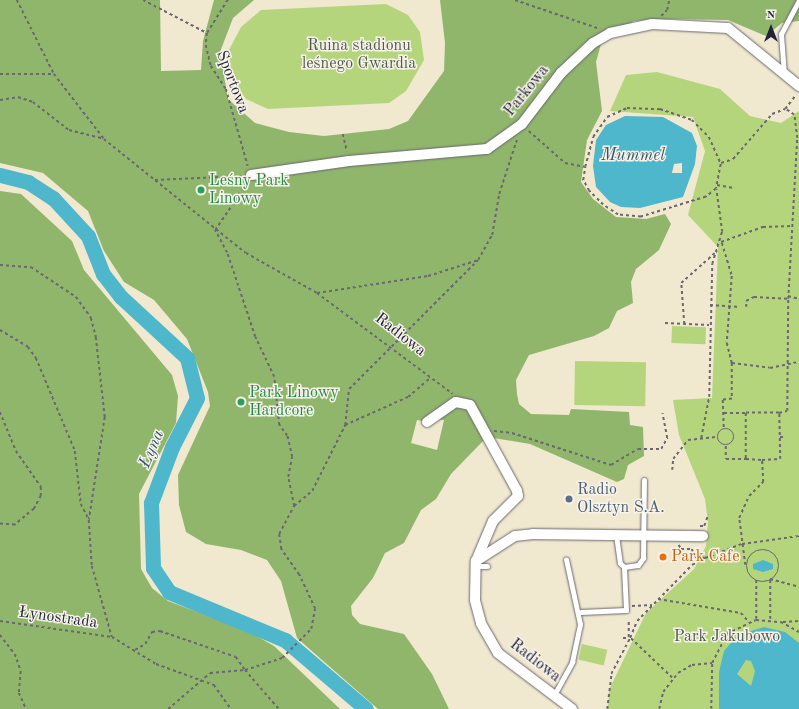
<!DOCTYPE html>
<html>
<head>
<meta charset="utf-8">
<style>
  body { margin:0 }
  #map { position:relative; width:799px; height:709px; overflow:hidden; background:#f0e8cf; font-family:"Old Standard TT",serif }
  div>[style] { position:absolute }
  .green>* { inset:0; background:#b5d57c; transform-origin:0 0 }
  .forest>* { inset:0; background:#90b66c }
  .water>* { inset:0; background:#4eb7cc }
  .river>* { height:15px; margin:-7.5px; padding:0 7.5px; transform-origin:7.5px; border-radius:7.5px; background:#4eb7cc }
  .path>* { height:1.5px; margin-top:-0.75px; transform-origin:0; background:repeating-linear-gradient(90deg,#6a676f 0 3px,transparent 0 6px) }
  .path>.ring { margin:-0.75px; padding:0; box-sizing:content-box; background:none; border:1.5px solid #6a676f; border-radius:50% }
  .roads { filter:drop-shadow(0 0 1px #6a676f) drop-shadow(0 0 1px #6a676f) }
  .lane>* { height:5px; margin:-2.5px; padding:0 2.5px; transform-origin:2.5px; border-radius:2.5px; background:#fff }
  .street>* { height:10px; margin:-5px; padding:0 5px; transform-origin:5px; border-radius:5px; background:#fff }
  .dots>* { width:11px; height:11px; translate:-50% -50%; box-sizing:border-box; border:2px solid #f7f3e8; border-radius:50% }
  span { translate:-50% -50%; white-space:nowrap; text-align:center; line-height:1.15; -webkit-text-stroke:3px #f7f3e8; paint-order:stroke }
  .park-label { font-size:16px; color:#4e584e }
  .street-label { font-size:16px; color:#22223b }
  .leisure-label { font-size:16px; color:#27864d }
  .left { translate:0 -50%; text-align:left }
  .service-label { font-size:16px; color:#4e5e75 }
  .food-label { font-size:16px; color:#c56008 }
  .water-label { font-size:17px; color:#31566e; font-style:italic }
  .north { position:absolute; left:751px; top:8px; width:40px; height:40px; -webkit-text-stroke:3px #f7f3e8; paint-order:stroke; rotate:0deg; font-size:11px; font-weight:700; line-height:16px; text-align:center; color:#22223b }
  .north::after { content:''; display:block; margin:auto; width:14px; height:18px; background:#22223b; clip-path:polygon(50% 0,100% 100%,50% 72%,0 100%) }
</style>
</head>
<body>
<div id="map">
  <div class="green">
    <i style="clip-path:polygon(386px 4px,408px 15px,420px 32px,424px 60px,406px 91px,389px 103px,268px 109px,246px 99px,232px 80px,229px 50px,241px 27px,261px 10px)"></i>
    <i style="clip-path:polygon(657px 72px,720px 89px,750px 116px,781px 123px,799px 111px,799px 709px,608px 709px,609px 690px,646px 613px,694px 569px,706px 546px,708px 522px,705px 499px,679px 435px,673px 400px,712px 398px,718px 247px,688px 215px,705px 151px,693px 117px,610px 111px,626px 75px)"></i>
    <i style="left:672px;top:326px;width:34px;height:17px;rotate:2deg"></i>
    <i style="left:575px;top:361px;width:71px;height:44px;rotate:1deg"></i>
    <i style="left:582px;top:644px;width:26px;height:16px;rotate:13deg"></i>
  </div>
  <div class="forest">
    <i style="clip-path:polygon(evenodd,0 0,160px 0,161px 71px,201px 70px,203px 41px,214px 0,254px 0,233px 18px,220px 52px,228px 99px,255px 123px,289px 132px,324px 136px,389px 129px,408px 121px,444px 71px,445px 43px,440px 0,799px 0,799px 21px,782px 23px,766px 36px,728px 20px,667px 19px,634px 21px,601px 44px,596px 62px,602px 111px,587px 140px,581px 182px,593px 199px,616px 217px,646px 219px,665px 214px,671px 224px,659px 250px,636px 269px,631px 282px,633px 303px,617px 311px,609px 328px,594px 336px,529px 355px,516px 380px,517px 394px,519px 404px,531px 414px,569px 415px,571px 409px,629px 412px,630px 425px,643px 427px,644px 456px,628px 465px,624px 479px,617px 482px,530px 444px,494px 438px,483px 441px,451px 474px,436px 499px,421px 510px,404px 543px,385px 553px,373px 578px,351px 606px,352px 615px,360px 624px,404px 634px,432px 674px,449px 709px,378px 709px,297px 638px,281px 581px,267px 560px,241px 550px,206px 544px,186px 532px,179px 505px,178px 475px,210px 406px,208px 392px,187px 339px,154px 300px,124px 282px,104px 251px,88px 211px,43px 173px,0 163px,0 0,437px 419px,444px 420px,437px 450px,411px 443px,417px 420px,432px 423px,437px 419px)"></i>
    <i style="clip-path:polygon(0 191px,21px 194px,72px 241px,84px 270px,172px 375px,178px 396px,176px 423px,139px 494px,141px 569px,152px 588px,168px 601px,248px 631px,274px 646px,340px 709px,0 709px)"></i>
  </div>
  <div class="water">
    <i style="clip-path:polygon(evenodd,625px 116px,663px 117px,692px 133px,697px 146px,695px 164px,683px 197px,640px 208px,621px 207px,610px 202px,596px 187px,593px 166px,596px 140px,606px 125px,625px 116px,682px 163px,682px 173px,672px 173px,674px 164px,682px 163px)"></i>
    <i style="clip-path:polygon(763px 560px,773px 564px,773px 569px,763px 572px,753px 569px,753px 564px)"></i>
    <i style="clip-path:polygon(evenodd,764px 627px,785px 632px,799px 643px,799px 709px,719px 709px,719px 672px,724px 651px,738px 635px,764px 627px,746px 660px,751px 661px,755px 671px,751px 686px,737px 674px,746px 660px)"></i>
  </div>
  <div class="river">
    <i style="left:0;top:175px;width:29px;rotate:14deg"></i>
    <i style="left:28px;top:182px;width:30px;rotate:33deg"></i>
    <i style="left:53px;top:198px;width:52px;rotate:47.4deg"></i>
    <i style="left:88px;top:236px;width:41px;rotate:68.5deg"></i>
    <i style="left:103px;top:274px;width:29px;rotate:52deg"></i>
    <i style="left:121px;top:297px;width:90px;rotate:42.7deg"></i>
    <i style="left:187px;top:358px;width:41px;rotate:76deg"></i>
    <i style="left:197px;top:398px;width:55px;rotate:117deg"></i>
    <i style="left:172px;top:447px;width:60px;rotate:110.6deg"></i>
    <i style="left:151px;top:503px;width:65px;rotate:88.2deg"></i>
    <i style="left:153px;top:568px;width:29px;rotate:56deg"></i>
    <i style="left:169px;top:592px;width:126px;rotate:22.5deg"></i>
    <i style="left:285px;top:640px;width:106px;rotate:40.4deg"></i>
  </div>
  <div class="path">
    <i style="left:17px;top:0;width:83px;rotate:63.4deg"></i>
    <i style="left:54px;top:74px;width:82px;rotate:52.4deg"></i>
    <i style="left:104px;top:139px;width:182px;rotate:38.8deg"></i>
    <i style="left:246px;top:253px;width:81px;rotate:29.4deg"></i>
    <i style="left:317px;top:293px;width:169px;rotate:36.6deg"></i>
    <i style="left:143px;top:0;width:72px;rotate:27.3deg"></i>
    <i style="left:228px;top:0;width:39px;rotate:122deg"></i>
    <i style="left:207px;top:33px;width:12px;rotate:95deg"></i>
    <i style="left:206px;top:45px;width:22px;rotate:77deg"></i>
    <i style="left:211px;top:66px;width:27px;rotate:57deg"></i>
    <i style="left:226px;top:89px;width:80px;rotate:74.1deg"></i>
    <i style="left:515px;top:0;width:90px;rotate:18.8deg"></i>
    <i style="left:661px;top:16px;width:8px;rotate:-45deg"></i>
    <i style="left:667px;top:10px;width:10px;rotate:-79deg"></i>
    <i style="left:0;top:74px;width:54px"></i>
    <i style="left:0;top:100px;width:18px;rotate:-9deg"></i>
    <i style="left:18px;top:97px;width:16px;rotate:18deg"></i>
    <i style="left:33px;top:102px;width:46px;rotate:37.9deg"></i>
    <i style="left:69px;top:130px;width:36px;rotate:14deg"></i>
    <i style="left:627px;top:108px;width:33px;rotate:2deg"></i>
    <i style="left:660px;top:109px;width:34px;rotate:19deg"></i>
    <i style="left:692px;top:120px;width:24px;rotate:45deg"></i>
    <i style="left:709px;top:137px;width:30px;rotate:66deg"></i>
    <i style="left:721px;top:164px;width:25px;rotate:101deg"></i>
    <i style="left:716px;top:189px;width:13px;rotate:141deg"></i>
    <i style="left:706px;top:197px;width:68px;rotate:162.9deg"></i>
    <i style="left:641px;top:217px;width:23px;rotate:-175deg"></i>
    <i style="left:618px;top:215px;width:18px;rotate:-146deg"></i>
    <i style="left:603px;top:205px;width:20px;rotate:-135deg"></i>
    <i style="left:589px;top:191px;width:13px;rotate:-119deg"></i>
    <i style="left:583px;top:180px;width:13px;rotate:-81deg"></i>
    <i style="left:585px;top:167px;width:31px;rotate:-75deg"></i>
    <i style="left:593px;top:137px;width:24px;rotate:-55deg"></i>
    <i style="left:607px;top:117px;width:22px;rotate:-24deg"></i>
    <i style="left:529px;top:131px;width:48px;rotate:41.6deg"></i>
    <i style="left:565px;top:163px;width:20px;rotate:11deg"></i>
    <i style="left:343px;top:134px;width:18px;rotate:77deg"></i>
    <i style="left:721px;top:163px;width:13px;rotate:-18deg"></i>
    <i style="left:733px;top:159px;width:60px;rotate:-49.1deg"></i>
    <i style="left:772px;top:114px;width:14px;rotate:-21deg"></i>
    <i style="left:785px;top:109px;width:18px;rotate:-52deg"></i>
    <i style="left:155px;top:180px;width:88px;rotate:-2.6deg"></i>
    <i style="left:717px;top:185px;width:17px;rotate:10deg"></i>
    <i style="left:721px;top:242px;width:45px;rotate:-19.7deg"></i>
    <i style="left:763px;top:227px;width:29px;rotate:-2deg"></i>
    <i style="left:722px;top:243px;width:34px;rotate:73deg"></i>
    <i style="left:732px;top:276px;width:67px;rotate:94.3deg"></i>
    <i style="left:727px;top:343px;width:21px;rotate:76deg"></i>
    <i style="left:732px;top:363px;width:36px;rotate:90deg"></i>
    <i style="left:732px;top:399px;width:9px;rotate:174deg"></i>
    <i style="left:723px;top:400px;width:29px;rotate:88deg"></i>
    <i style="left:0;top:265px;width:31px;rotate:4deg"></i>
    <i style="left:31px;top:267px;width:54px;rotate:33.7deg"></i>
    <i style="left:76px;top:297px;width:26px;rotate:54deg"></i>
    <i style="left:91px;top:318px;width:20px;rotate:75deg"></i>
    <i style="left:96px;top:337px;width:81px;rotate:83.6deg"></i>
    <i style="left:105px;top:417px;width:104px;rotate:98.8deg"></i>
    <i style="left:89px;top:520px;width:46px;rotate:86.3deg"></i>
    <i style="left:92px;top:566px;width:74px;rotate:74.3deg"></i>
    <i style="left:317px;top:293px;width:112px;rotate:-8.7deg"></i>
    <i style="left:428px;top:276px;width:52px;rotate:-17.7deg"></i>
    <i style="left:788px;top:296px;width:11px;rotate:15deg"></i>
    <i style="left:710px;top:305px;width:30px;rotate:4deg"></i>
    <i style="left:746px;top:307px;width:6px;rotate:-90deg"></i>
    <i style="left:746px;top:301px;width:9px;rotate:-27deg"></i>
    <i style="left:754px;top:297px;width:34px;rotate:3deg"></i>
    <i style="left:665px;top:323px;width:44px;rotate:2.6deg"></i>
    <i style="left:684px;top:324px;width:41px;rotate:-94.2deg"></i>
    <i style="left:681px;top:283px;width:48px;rotate:-41.6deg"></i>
    <i style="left:0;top:330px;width:33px;rotate:31deg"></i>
    <i style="left:28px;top:347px;width:14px;rotate:54deg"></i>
    <i style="left:36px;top:358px;width:101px;rotate:67.2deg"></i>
    <i style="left:75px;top:451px;width:53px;rotate:83.5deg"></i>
    <i style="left:81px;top:504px;width:18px;rotate:63deg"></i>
    <i style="left:732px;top:363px;width:38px;rotate:7deg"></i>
    <i style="left:770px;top:368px;width:30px;rotate:-12deg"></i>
    <i style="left:0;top:412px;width:42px;rotate:67.7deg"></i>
    <i style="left:16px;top:451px;width:44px;rotate:55.2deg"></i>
    <i style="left:41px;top:487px;width:9px;rotate:90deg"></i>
    <i style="left:41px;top:496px;width:15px;rotate:118deg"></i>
    <i style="left:34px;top:509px;width:25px;rotate:140deg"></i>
    <i style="left:15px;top:525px;width:15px;rotate:-176deg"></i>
    <i style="left:724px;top:413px;width:22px"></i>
    <i style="left:779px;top:413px;width:8px;rotate:-14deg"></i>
    <i style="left:787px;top:411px;width:112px;rotate:-89.5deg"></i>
    <i style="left:788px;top:299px;width:161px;rotate:-86.8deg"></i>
    <i style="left:797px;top:138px;width:23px;rotate:-97deg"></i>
    <i style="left:794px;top:115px;width:11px;rotate:-146deg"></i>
    <i style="left:345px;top:425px;width:36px;rotate:-84deg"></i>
    <i style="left:349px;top:389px;width:182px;rotate:-45deg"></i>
    <i style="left:478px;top:260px;width:29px;rotate:-61deg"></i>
    <i style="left:492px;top:235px;width:42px;rotate:-80.3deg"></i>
    <i style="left:499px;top:194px;width:58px;rotate:-71.9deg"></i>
    <i class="ring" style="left:718px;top:429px;width:14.5px;height:14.5px"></i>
    <i style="left:494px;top:431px;width:18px;rotate:6deg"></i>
    <i style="left:512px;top:433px;width:104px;rotate:17.9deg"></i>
    <i style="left:611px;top:465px;width:31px;rotate:-31deg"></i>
    <i style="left:638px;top:449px;width:23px"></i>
    <i style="left:661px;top:449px;width:13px;rotate:-61deg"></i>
    <i style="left:667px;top:438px;width:25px;rotate:-101deg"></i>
    <i style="left:780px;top:437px;width:6px"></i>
    <i style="left:701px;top:438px;width:42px;rotate:-79deg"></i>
    <i style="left:709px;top:397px;width:133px;rotate:-88.7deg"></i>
    <i style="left:712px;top:264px;width:34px;rotate:-73deg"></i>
    <i style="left:722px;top:232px;width:43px;rotate:-97.9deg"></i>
    <i style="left:726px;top:446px;width:13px;rotate:90deg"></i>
    <i style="left:726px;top:459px;width:20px"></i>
    <i style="left:746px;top:459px;width:16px;rotate:4deg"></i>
    <i style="left:762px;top:460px;width:18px;rotate:-3deg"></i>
    <i style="left:780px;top:459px;width:46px;rotate:-91.2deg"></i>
    <i style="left:779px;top:413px;width:33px;rotate:180deg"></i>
    <i style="left:746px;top:413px;width:46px;rotate:90deg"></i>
    <i style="left:672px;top:470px;width:11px;rotate:-85deg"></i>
    <i style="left:673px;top:459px;width:24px;rotate:-52deg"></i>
    <i style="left:688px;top:440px;width:30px;rotate:-6deg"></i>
    <i style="left:294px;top:506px;width:23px;rotate:-40deg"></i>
    <i style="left:312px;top:491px;width:74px;rotate:-63.4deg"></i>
    <i style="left:345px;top:425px;width:69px;rotate:-24deg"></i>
    <i style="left:408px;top:397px;width:29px;rotate:-41deg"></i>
    <i style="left:700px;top:526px;width:4px"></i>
    <i style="left:704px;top:526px;width:12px;rotate:-70deg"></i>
    <i style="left:679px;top:545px;width:4px;rotate:63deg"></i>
    <i style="left:681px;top:549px;width:11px"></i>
    <i style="left:692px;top:549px;width:9px;rotate:69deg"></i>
    <i style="left:695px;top:557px;width:10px;rotate:6deg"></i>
    <i class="ring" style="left:747px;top:550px;width:30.5px;height:30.5px"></i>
    <i style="left:745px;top:565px;width:47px;rotate:-97.3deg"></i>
    <i style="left:739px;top:518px;width:24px;rotate:-66deg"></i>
    <i style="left:749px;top:496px;width:20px;rotate:-45deg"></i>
    <i style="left:763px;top:482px;width:22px;rotate:-93deg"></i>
    <i style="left:658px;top:599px;width:84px;rotate:9.6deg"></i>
    <i style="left:741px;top:613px;width:11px;rotate:49deg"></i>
    <i style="left:632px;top:606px;width:20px;rotate:-3deg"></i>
    <i style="left:756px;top:619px;width:40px;rotate:-90deg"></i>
    <i style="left:770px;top:619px;width:40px;rotate:-90deg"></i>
    <i style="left:770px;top:579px;width:30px;rotate:15deg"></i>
    <i style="left:0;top:621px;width:113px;rotate:8.1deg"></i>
    <i style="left:112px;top:637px;width:52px;rotate:31.5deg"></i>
    <i style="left:156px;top:664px;width:62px;rotate:19.9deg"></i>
    <i style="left:214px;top:685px;width:29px;rotate:55deg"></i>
    <i style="left:629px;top:622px;width:16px;rotate:90deg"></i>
    <i style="left:783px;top:622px;width:16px;rotate:-4deg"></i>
    <i style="left:0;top:635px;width:24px;rotate:52deg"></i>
    <i style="left:15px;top:654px;width:18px;rotate:71deg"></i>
    <i style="left:21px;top:671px;width:22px;rotate:95deg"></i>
    <i style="left:19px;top:693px;width:17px;rotate:66deg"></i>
    <i style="left:623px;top:638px;width:6px"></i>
    <i style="left:135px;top:650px;width:12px;rotate:-31deg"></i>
    <i style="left:145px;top:644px;width:14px;rotate:-60deg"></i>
    <i style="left:152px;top:632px;width:8px;rotate:-7deg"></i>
    <i style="left:160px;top:631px;width:80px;rotate:18.9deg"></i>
    <i style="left:236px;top:657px;width:16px;rotate:55deg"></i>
    <i style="left:245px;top:670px;width:39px;rotate:-18deg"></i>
    <i style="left:282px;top:658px;width:41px;rotate:-45deg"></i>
    <i style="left:311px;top:629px;width:20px;rotate:-79deg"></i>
    <i style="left:315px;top:609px;width:38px;rotate:-115deg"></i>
    <i style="left:299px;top:575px;width:32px;rotate:-125deg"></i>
    <i style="left:281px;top:549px;width:15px;rotate:-98deg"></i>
    <i style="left:279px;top:534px;width:32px;rotate:-62deg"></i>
    <i style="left:294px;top:506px;width:30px;rotate:-102deg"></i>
    <i style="left:288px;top:477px;width:20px;rotate:-79deg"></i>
    <i style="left:292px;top:457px;width:22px;rotate:-103deg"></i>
    <i style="left:287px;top:436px;width:14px;rotate:-126deg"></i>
    <i style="left:279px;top:425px;width:48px;rotate:-95.9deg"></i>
    <i style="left:274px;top:377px;width:44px;rotate:-115.4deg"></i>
    <i style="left:255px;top:337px;width:89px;rotate:-108.4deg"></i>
    <i style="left:227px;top:253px;width:26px;rotate:-118deg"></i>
    <i style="left:215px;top:230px;width:58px;rotate:-55.5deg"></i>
    <i style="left:672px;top:678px;width:58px;rotate:-136.4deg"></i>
    <i style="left:630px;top:638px;width:18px;rotate:-68deg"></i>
    <i style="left:637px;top:621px;width:78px;rotate:-45.5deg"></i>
    <i style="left:692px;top:565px;width:15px;rotate:-28deg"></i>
    <i style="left:705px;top:558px;width:40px;rotate:-21deg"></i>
    <i style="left:742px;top:544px;width:58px;rotate:-8deg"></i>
    <i style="left:168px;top:709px;width:55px;rotate:-40.6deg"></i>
    <i style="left:210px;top:673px;width:35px;rotate:-5deg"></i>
    <i style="left:245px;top:670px;width:52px;rotate:48.9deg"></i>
    <i style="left:607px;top:709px;width:35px;rotate:-83deg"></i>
    <i style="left:611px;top:674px;width:41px;rotate:-62.2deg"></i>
    <i style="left:659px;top:709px;width:17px;rotate:-77deg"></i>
    <i style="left:663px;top:692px;width:24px;rotate:-52deg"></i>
    <i style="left:678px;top:673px;width:16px;rotate:-30deg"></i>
    <i style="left:692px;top:665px;width:20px;rotate:-6deg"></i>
    <i style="left:711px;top:709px;width:46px;rotate:-88.8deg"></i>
    <i style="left:712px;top:663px;width:33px;rotate:-63deg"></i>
    <i style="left:727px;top:634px;width:32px;rotate:-26deg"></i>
    <i style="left:756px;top:620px;width:25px;rotate:5deg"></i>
    <i style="left:781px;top:622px;width:21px;rotate:29deg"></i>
  </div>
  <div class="roads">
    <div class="lane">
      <i style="left:784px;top:74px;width:40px;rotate:-94.3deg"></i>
      <i style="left:781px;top:34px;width:38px;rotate:-62deg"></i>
      <i style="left:616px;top:535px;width:28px;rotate:82deg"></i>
      <i style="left:620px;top:563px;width:6px;rotate:45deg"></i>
      <i style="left:624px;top:567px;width:14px;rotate:-8deg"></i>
      <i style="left:638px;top:565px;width:9px;rotate:-54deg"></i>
      <i style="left:643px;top:558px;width:78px;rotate:-89.3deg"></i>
      <i style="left:476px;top:566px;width:11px"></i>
      <i style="left:581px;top:612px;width:45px;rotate:-2.5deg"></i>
      <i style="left:626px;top:610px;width:43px;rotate:-92.7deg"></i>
      <i style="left:554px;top:695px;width:38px;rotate:-61deg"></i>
      <i style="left:572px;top:662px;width:39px;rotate:-78deg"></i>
      <i style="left:580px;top:624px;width:66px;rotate:-102.2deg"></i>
    </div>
    <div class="street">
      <i style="left:251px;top:175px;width:99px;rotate:-8.1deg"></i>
      <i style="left:349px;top:161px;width:139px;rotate:-5deg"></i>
      <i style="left:487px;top:149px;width:43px;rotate:-35.5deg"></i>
      <i style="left:522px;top:124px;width:64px;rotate:-52.6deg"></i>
      <i style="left:561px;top:73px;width:44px;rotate:-43.2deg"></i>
      <i style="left:593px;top:43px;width:20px;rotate:-30deg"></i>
      <i style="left:610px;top:33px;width:43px;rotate:-12.1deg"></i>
      <i style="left:652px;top:24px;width:76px;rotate:3deg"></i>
      <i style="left:728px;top:28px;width:92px;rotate:39.2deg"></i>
      <i style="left:427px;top:422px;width:35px;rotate:-35deg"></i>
      <i style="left:456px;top:402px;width:14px;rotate:12deg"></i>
      <i style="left:470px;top:405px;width:98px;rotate:61.3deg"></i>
      <i style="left:517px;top:491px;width:5px;rotate:79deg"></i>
      <i style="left:518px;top:496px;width:35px;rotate:135deg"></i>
      <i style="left:493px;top:521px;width:43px;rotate:113deg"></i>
      <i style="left:572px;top:709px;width:93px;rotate:-142.9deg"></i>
      <i style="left:498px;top:653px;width:34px;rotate:-120deg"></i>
      <i style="left:481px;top:623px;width:24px;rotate:-105deg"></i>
      <i style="left:475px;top:600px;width:39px;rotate:-89deg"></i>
      <i style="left:476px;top:561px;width:46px;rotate:-32.7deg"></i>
      <i style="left:515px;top:536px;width:18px;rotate:-6deg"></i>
      <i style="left:533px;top:534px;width:170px;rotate:0.7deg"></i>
    </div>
  </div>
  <div class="dots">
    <i style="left:201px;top:190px;background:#2e9e5b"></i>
    <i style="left:241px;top:402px;background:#2e9e5b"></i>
    <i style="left:569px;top:499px;background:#5c6f8a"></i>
    <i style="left:663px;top:557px;background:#e8710a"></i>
  </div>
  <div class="park-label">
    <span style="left:359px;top:55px">Ruina stadionu<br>leśnego Gwardia</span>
    <span style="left:727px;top:637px">Park Jakubowo</span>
  </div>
  <div class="street-label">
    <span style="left:232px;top:82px;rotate:69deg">Sportowa</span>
    <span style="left:527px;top:91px;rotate:-51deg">Parkowa</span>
    <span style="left:400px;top:335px;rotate:38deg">Radiowa</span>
    <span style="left:58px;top:618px;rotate:8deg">Łynostrada</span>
    <span style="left:535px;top:661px;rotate:38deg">Radiowa</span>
  </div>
  <div class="leisure-label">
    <span class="left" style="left:209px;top:190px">Leśny Park<br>Linowy</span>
    <span class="left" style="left:249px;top:402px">Park Linowy<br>Hardcore</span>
  </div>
  <div class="service-label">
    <span class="left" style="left:577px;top:499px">Radio<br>Olsztyn S.A.</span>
  </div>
  <div class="food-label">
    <span class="left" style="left:671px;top:557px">Park Cafe</span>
  </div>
  <div class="water-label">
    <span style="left:633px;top:156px">Mummel</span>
    <span style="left:152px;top:449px;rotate:-67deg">Łyna</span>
  </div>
  <div class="north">N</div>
</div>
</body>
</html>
